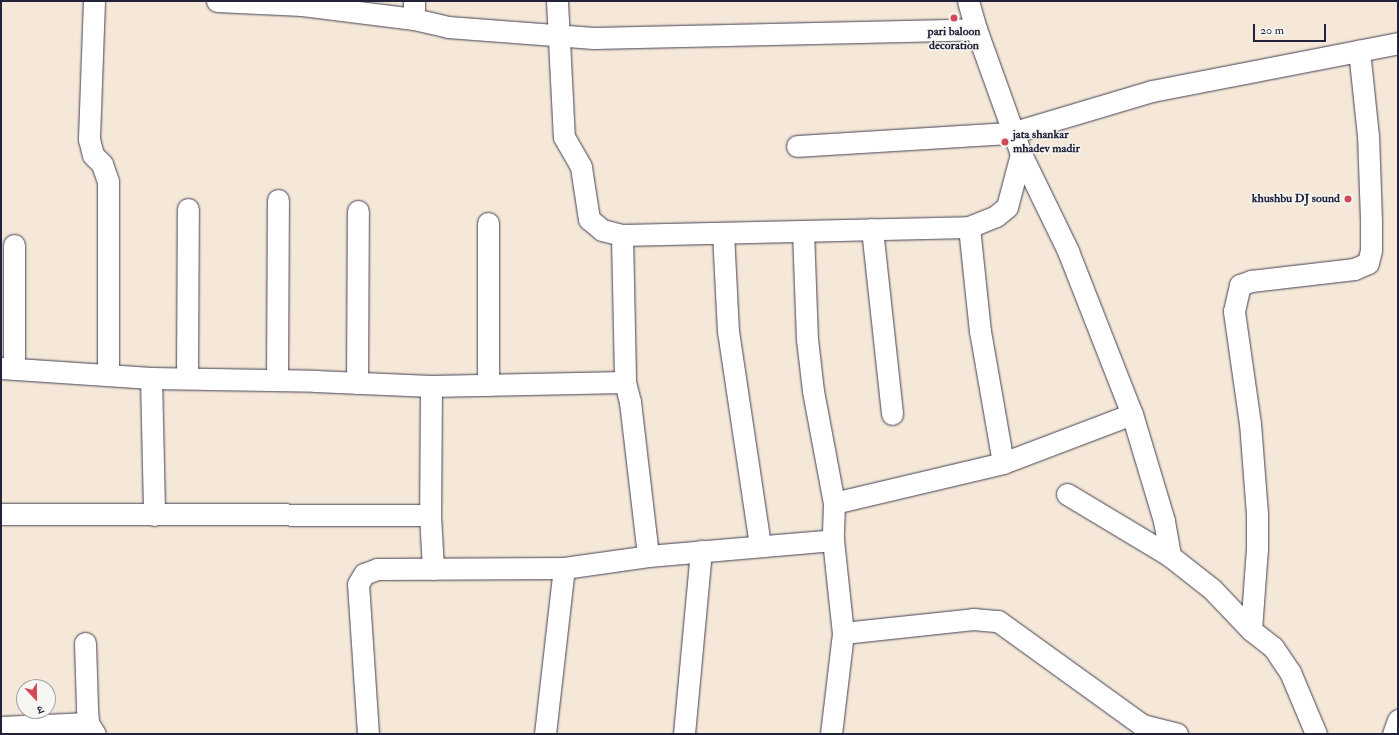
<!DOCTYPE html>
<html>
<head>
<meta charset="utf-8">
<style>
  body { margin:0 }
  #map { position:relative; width:1399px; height:735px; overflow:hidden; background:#f5e8d8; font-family:"IM FELL Double Pica","Noto Serif Devanagari",serif }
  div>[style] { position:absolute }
  .roads { filter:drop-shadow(0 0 1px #424053) drop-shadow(0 0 1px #424053) }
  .street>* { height:21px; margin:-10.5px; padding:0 10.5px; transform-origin:10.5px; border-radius:10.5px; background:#fff }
  .dots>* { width:11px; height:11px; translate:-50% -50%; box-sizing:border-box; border:2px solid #f6f6f2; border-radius:50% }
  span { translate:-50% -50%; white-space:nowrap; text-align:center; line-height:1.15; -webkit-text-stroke:3px #f6f6f2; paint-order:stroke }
  .poi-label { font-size:12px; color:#22223b; font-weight:700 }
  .left { translate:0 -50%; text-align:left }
  .right { translate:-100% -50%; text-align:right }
  .frame { position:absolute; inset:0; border:2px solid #22223b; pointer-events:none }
  .north { position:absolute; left:16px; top:679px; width:40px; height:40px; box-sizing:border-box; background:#f6f6f2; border:1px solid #a1a1a9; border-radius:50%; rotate:158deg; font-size:11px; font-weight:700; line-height:16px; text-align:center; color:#22223b }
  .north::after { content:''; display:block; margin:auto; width:14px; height:18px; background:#d1495b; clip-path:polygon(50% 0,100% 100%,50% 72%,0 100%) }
  .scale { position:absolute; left:1253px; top:24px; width:73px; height:18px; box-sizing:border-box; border:2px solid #22223b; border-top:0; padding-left:5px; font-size:12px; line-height:14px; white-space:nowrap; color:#22223b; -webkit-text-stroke:3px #f6f6f2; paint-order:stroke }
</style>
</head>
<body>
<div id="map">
  <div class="roads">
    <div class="street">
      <i style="left:94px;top:1px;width:138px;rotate:92.1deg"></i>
      <i style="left:89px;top:139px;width:16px;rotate:76deg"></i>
      <i style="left:93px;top:155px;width:13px;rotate:45deg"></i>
      <i style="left:102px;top:164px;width:18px;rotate:71deg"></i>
      <i style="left:108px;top:181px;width:194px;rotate:90deg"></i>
      <i style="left:217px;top:1px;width:85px;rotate:2.7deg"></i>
      <i style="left:302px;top:5px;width:4px;rotate:-90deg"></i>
      <i style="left:557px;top:1px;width:136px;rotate:87.1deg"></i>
      <i style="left:564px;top:137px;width:34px;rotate:60deg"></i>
      <i style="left:581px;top:167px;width:53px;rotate:81.3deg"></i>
      <i style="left:589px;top:219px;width:17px;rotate:40deg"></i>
      <i style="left:602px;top:230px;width:21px;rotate:14deg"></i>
      <i style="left:622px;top:235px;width:347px;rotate:-1.3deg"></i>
      <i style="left:969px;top:227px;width:29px;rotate:-22deg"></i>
      <i style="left:996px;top:216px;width:14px;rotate:-39deg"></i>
      <i style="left:1007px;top:207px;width:55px;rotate:-75.2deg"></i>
      <i style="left:1021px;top:154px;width:133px;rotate:-109.8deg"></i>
      <i style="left:302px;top:5px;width:113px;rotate:7.1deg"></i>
      <i style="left:414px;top:19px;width:18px;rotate:-90deg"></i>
      <i style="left:414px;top:19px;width:35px;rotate:13deg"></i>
      <i style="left:448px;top:27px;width:146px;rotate:4.3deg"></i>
      <i style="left:594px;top:38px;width:382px;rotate:-1.3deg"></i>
      <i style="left:976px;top:29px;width:29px;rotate:-106deg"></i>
      <i style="left:797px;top:146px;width:214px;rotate:-3.5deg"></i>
      <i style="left:1011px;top:133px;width:147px;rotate:-16.6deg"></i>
      <i style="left:1152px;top:91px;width:251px;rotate:-11deg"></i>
      <i style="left:1021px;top:154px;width:108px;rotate:64.1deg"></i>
      <i style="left:1068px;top:251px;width:175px;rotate:68.6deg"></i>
      <i style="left:1132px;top:414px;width:112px;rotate:73.3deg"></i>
      <i style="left:1164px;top:521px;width:36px;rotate:80deg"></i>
      <i style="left:1170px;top:556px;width:53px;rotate:38.2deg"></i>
      <i style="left:1212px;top:589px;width:57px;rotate:46.4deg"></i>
      <i style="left:1251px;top:630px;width:28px;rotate:38deg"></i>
      <i style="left:1273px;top:647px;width:30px;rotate:56deg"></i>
      <i style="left:1290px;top:672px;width:67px;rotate:67.2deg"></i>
      <i style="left:488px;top:223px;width:162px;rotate:90deg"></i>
      <i style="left:969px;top:227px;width:105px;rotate:84deg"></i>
      <i style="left:980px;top:331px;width:134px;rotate:80.1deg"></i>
      <i style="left:872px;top:229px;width:186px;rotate:83.8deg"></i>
      <i style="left:803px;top:231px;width:108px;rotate:87.9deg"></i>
      <i style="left:807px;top:339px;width:52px;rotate:83.4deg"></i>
      <i style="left:813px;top:391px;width:114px;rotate:79.4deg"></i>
      <i style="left:834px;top:503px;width:174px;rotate:-13.3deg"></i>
      <i style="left:1003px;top:463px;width:138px;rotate:-20.8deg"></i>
      <i style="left:723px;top:233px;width:98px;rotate:87.1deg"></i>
      <i style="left:728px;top:331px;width:217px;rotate:81.5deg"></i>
      <i style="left:622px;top:235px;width:147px;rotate:88.8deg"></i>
      <i style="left:1px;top:368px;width:150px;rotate:3.8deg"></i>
      <i style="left:151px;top:378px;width:164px;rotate:1deg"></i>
      <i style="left:315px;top:381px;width:116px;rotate:2.5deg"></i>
      <i style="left:431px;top:386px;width:129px;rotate:90.4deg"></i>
      <i style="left:430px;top:515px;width:54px;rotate:86.8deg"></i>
      <i style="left:14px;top:369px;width:124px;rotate:-90deg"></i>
      <i style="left:151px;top:378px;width:137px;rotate:88.7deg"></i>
      <i style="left:187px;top:378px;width:169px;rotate:-89.7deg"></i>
      <i style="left:277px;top:380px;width:180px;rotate:-89.7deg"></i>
      <i style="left:357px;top:383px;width:172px;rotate:-89.7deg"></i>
      <i style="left:431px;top:386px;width:194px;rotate:-1.2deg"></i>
      <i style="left:625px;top:382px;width:21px;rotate:76deg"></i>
      <i style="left:630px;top:402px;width:155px;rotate:83.3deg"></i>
      <i style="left:1067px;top:494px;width:120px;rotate:31deg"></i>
      <i style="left:834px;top:503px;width:37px;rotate:92deg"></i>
      <i style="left:833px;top:540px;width:94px;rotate:83.9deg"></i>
      <i style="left:843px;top:633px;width:131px;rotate:-6.1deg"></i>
      <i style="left:973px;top:619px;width:25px;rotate:5deg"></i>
      <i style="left:998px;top:621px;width:178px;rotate:35.8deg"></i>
      <i style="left:1142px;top:725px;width:36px;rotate:14deg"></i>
      <i style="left:1px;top:514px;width:429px;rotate:0.1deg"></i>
      <i style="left:1251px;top:630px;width:81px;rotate:-85.8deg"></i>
      <i style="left:1257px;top:549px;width:35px;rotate:-90deg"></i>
      <i style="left:1257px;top:514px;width:90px;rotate:-94.4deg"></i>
      <i style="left:1250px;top:424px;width:114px;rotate:-98.1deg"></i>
      <i style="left:1234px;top:311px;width:27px;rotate:-77deg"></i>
      <i style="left:1240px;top:285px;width:12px;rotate:-20deg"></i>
      <i style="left:1251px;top:281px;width:104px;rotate:-6.6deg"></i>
      <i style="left:1354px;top:269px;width:15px;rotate:-23deg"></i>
      <i style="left:1368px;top:263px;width:13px;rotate:-77deg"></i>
      <i style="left:1371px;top:250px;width:30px;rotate:-90deg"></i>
      <i style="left:1371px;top:220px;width:84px;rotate:-92deg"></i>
      <i style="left:1368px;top:136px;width:86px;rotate:-96deg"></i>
      <i style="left:85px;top:643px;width:65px;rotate:88.2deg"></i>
      <i style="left:87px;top:708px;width:15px;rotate:86deg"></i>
      <i style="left:88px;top:723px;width:13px;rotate:58deg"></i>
      <i style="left:1px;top:727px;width:87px;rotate:-2.6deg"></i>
      <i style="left:368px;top:734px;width:150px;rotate:-93.8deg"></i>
      <i style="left:358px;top:584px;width:12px;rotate:-59deg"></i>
      <i style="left:364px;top:574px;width:14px;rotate:-21deg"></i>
      <i style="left:377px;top:569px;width:187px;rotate:-0.3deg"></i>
      <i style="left:564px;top:568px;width:85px;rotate:-8.1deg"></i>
      <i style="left:648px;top:556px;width:186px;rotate:-4.9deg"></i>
      <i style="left:545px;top:734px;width:167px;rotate:-83.5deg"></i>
      <i style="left:684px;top:734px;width:184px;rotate:-84.7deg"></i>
      <i style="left:831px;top:734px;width:102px;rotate:-83.2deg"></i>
      <i style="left:1393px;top:734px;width:15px;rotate:-70deg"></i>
    </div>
  </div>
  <div class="dots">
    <i style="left:954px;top:18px;background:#d1495b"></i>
    <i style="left:1005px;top:142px;background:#d1495b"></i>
    <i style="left:1348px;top:199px;background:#d1495b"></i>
  </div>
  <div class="poi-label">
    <span style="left:954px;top:39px">pari baloon<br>decoration</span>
    <span class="left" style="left:1013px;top:142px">jata shankar<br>mhadev madir</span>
    <span class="right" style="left:1340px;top:199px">khushbu DJ sound</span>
  </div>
  <div class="frame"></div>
  <div class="north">उ</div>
  <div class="scale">20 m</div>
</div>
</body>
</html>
